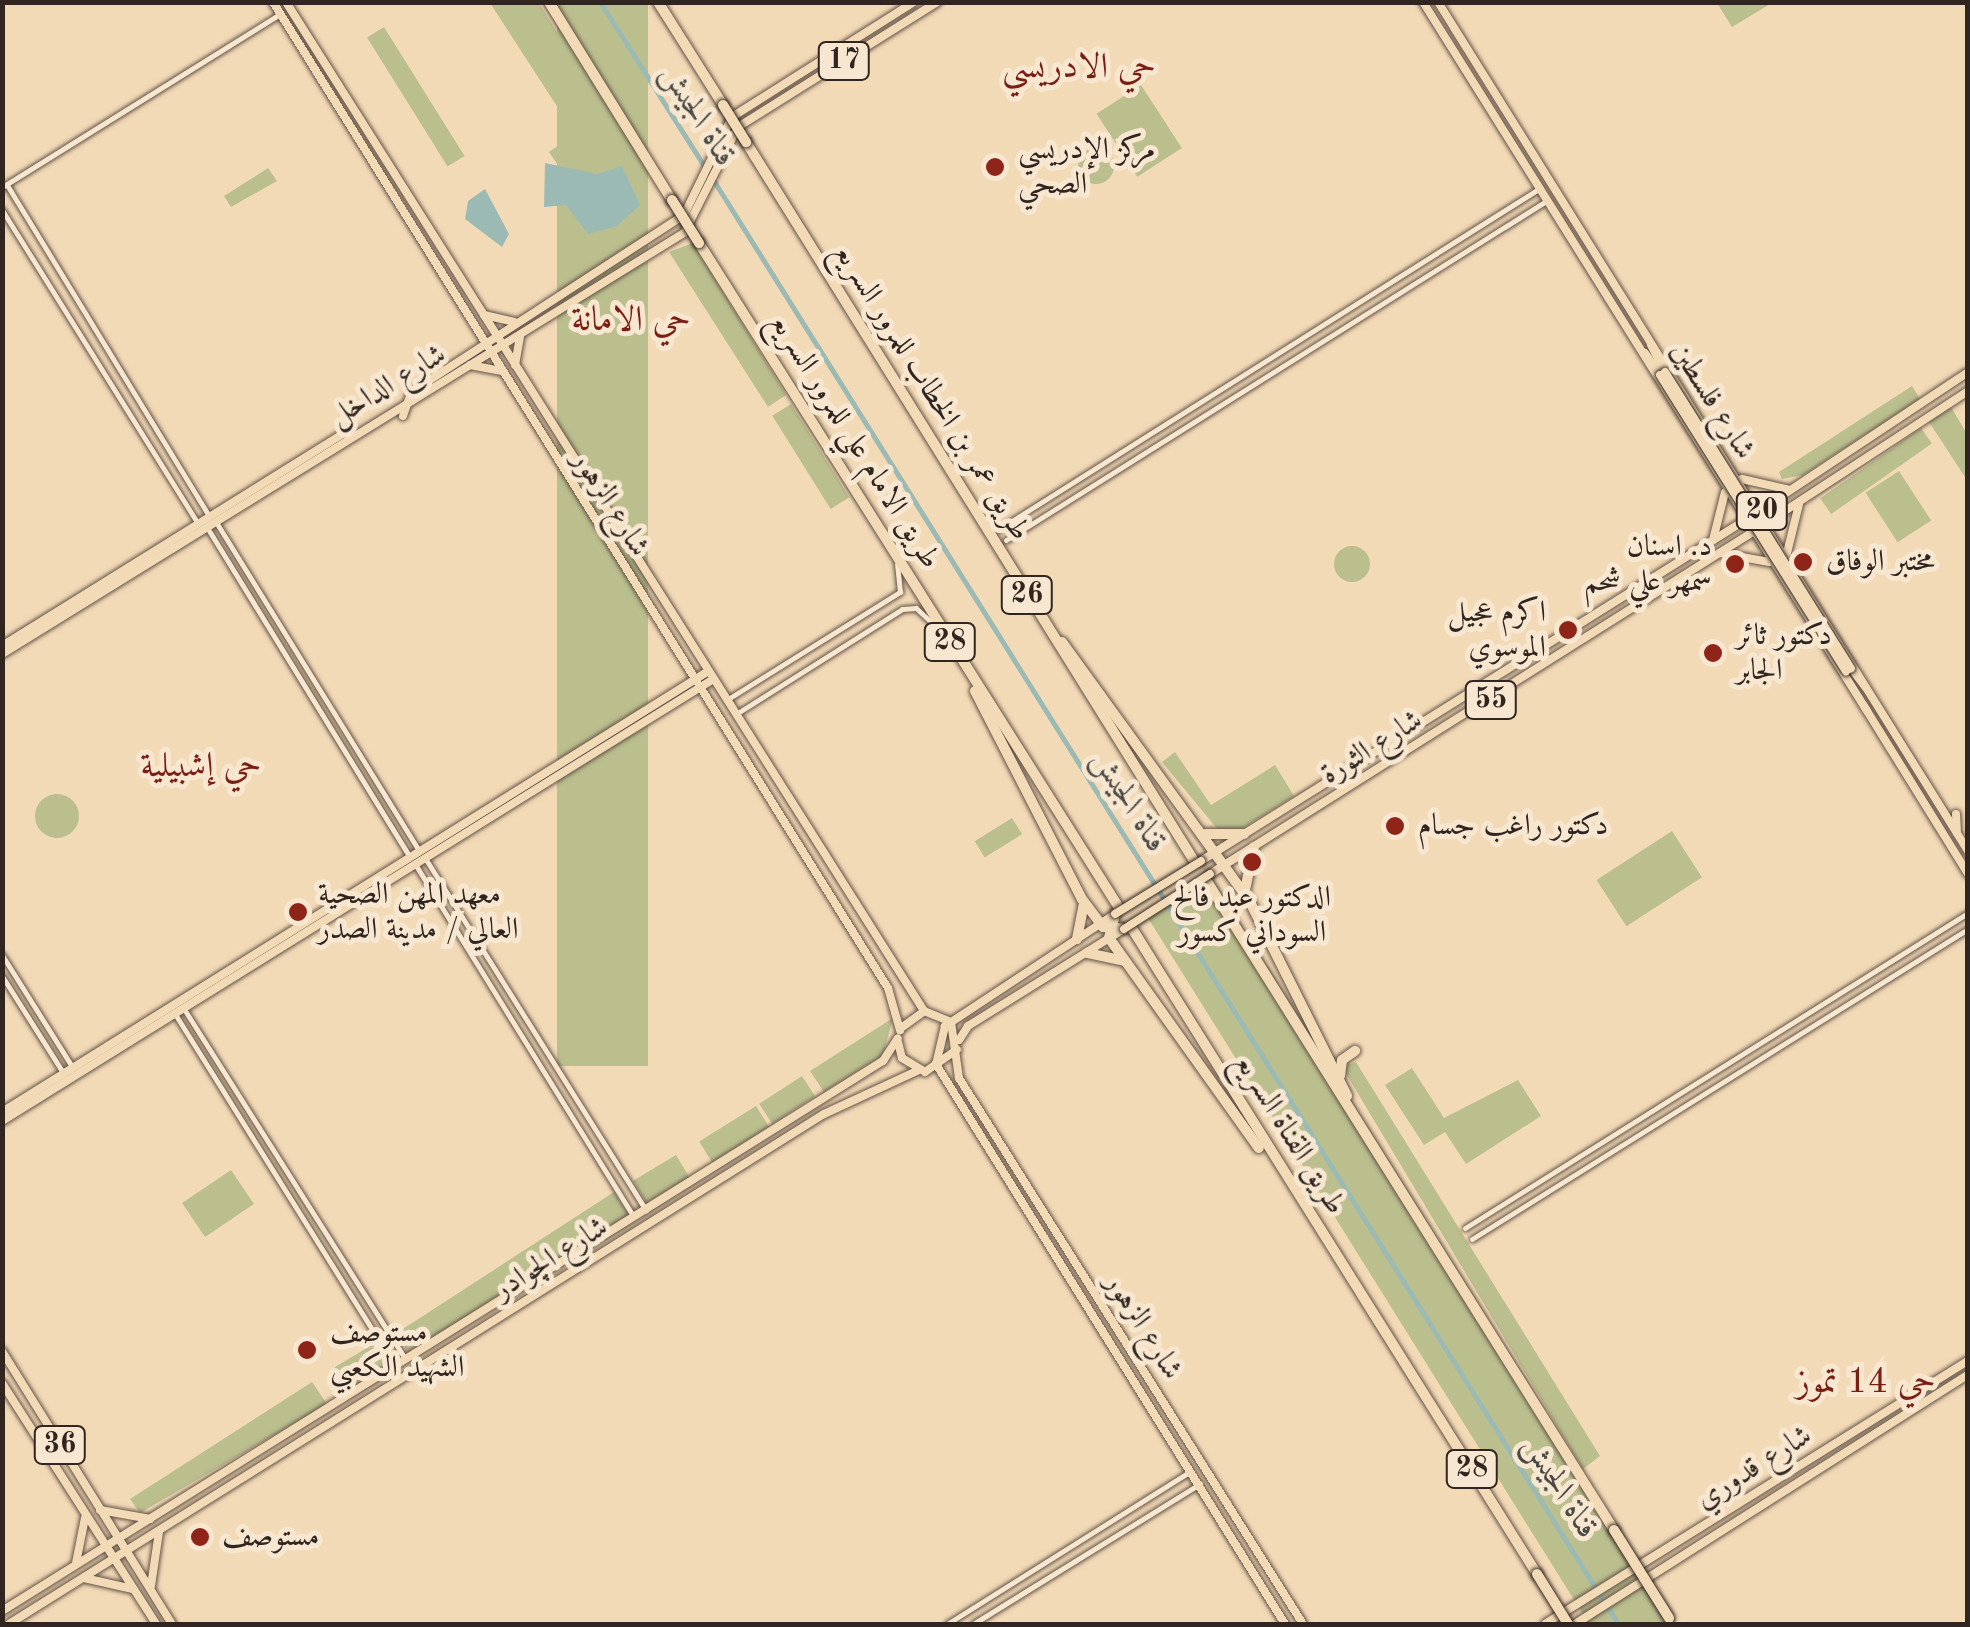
<!DOCTYPE html>
<html>
<head>
<meta charset="utf-8">
<style>
  body { margin:0 }
  #map { position:relative; width:1970px; height:1627px; overflow:hidden; background:#f3dab7; font-family:"Old Standard TT",Amiri,serif }
  div>[style] { position:absolute }
  .green>* { inset:0; background:#bbbf8e; transform-origin:0 0 }
  .round { border-radius:50% }
  .water>* { inset:0; background:#9cbab4 }
  .canal>* { height:5px; margin:-2.5px; padding:0 2.5px; transform-origin:2.5px; border-radius:2.5px; background:#9cbab4 }
  .roads { filter:drop-shadow(0 0 2px #625246) drop-shadow(0 0 2px #625246) }
  .minor>* { height:5px; margin:-2.5px; padding:0 2.5px; transform-origin:2.5px; border-radius:2.5px; background:#f7e7d0 }
  .major>* { height:8px; margin:-4px; padding:0 4px; transform-origin:4px; border-radius:4px; background:#f3dab7 }
  .highway>* { height:10px; margin:-5px; padding:0 5px; transform-origin:5px; border-radius:5px; background:#f3dab7 }
  .bridges { filter:drop-shadow(0 0 2px #312520) drop-shadow(0 0 2px #312520) }
  .major-bridge>* { height:8px; margin:-4px; padding:0 4px; transform-origin:4px; border-radius:4px; background:#f3dab7 }
  .highway-bridge>* { height:10px; margin:-5px; padding:0 5px; transform-origin:5px; border-radius:5px; background:#f3dab7 }
  .dots>* { width:28px; height:28px; translate:-50% -50%; box-sizing:border-box; border:5px solid #f7e7d0; border-radius:50% }
  span { translate:-50% -50%; white-space:nowrap; text-align:center; line-height:1.15; -webkit-text-stroke:10px #f7e7d0; paint-order:stroke }
  .shield-label span { padding:2px 8px; background:#f7e7d0; border:2px solid; border-radius:8px; -webkit-text-stroke-width:0 }
  .shield-label { font-size:28px; color:#312520; font-weight:700 }
  .poi-label { font-size:30px; color:#312520 }
  .left { translate:0 -50%; text-align:left }
  .right { translate:-100% -50%; text-align:right }
  .street-label { font-size:30px; color:#312520 }
  .water-label { font-size:32px; color:#4c4a45; font-style:italic }
  .quarter-label { font-size:35px; color:#7a1f14 }
  .frame { position:absolute; inset:0; border:5px solid #312520; pointer-events:none }
</style>
</head>
<body>
<div id="map">
  <div class="green">
    <i style="clip-path:polygon(490px 3px,539px 3px,647px 177px,640px 181px,621px 162px,560px 168px,549px 152px,575px 134px)"></i>
    <i style="left:557px;top:3px;width:91px;height:1063px"></i>
    <i style="clip-path:polygon(1717px 3px,1772px 3px,1732px 27px)"></i>
    <i style="left:384px;top:27px;width:152px;height:20px;rotate:58deg"></i>
    <i style="left:1141px;top:85px;width:75px;height:53px;rotate:57deg"></i>
    <i class="round" style="left:1078px;top:148px;width:36px;height:36px"></i>
    <i style="clip-path:polygon(268px 168px,277px 181px,231px 207px,224px 196px)"></i>
    <i style="clip-path:polygon(693px 243px,786px 395px,768px 407px,669px 252px)"></i>
    <i style="clip-path:polygon(1912px 386px,1920px 399px,1803px 475px,1782px 479px,1779px 472px)"></i>
    <i style="left:791px;top:404px;width:110px;height:22px;rotate:58deg"></i>
    <i style="clip-path:polygon(1951px 407px,1967px 434px,1967px 480px,1929px 422px)"></i>
    <i style="left:1921px;top:428px;width:19px;height:123px;rotate:55deg"></i>
    <i style="left:1899px;top:471px;width:59px;height:40px;rotate:57deg"></i>
    <i class="round" style="left:1334px;top:546px;width:36px;height:36px"></i>
    <i style="clip-path:polygon(1175px 752px,1211px 805px,1275px 765px,1294px 796px,1238px 831px,1219px 831px,1162px 762px)"></i>
    <i class="round" style="left:35px;top:794px;width:44px;height:44px"></i>
    <i style="left:1012px;top:818px;width:19px;height:44px;rotate:58deg"></i>
    <i style="left:1672px;top:831px;width:55px;height:90px;rotate:57deg"></i>
    <i style="left:1212px;top:877px;width:876px;height:76px;rotate:58deg"></i>
    <i style="clip-path:polygon(893px 1018px,883px 1055px,824px 1092px,810px 1071px)"></i>
    <i style="clip-path:polygon(1356px 1062px,1600px 1456px,1583px 1469px,1342px 1067px)"></i>
    <i style="clip-path:polygon(1412px 1068px,1444px 1118px,1518px 1080px,1541px 1116px,1466px 1164px,1445px 1132px,1424px 1145px,1385px 1085px)"></i>
    <i style="left:802px;top:1076px;width:24px;height:51px;rotate:57deg"></i>
    <i style="left:756px;top:1106px;width:25px;height:67px;rotate:58deg"></i>
    <i style="left:676px;top:1155px;width:26px;height:50px;rotate:59deg"></i>
    <i style="left:231px;top:1170px;width:41px;height:59px;rotate:56deg"></i>
    <i style="left:614px;top:1192px;width:27px;height:260px;rotate:57deg"></i>
    <i style="left:375px;top:1343px;width:26px;height:47px;rotate:59deg"></i>
    <i style="clip-path:polygon(312px 1382px,327px 1404px,140px 1513px,130px 1499px)"></i>
  </div>
  <div class="water">
    <i style="clip-path:polygon(545px 163px,597px 174px,622px 166px,640px 205px,617px 226px,588px 234px,566px 205px,544px 207px)"></i>
    <i style="clip-path:polygon(485px 189px,509px 234px,502px 247px,465px 219px,468px 201px)"></i>
  </div>
  <div class="canal">
    <i style="left:600px;top:2px;width:198px;rotate:57.6deg"></i>
    <i style="left:712px;top:178px;width:1706px;rotate:57.93deg"></i>
  </div>
  <div class="roads">
    <div class="minor">
      <i style="left:7px;top:185px;width:389px;rotate:58.6deg"></i>
      <i style="left:2px;top:187px;width:327px;rotate:-31.9deg"></i>
      <i style="left:2px;top:210px;width:370px;rotate:58deg"></i>
      <i style="left:216px;top:522px;width:387px;rotate:58.3deg"></i>
      <i style="left:208px;top:529px;width:385px;rotate:58.4deg"></i>
      <i style="left:999px;top:529px;width:640px;rotate:-32.22deg"></i>
      <i style="left:1006px;top:540px;width:638px;rotate:-32.12deg"></i>
      <i style="left:728px;top:699px;width:203px;rotate:-31.9deg"></i>
      <i style="left:900px;top:592px;width:28px;rotate:-96deg"></i>
      <i style="left:736px;top:714px;width:196px;rotate:-32.3deg"></i>
      <i style="left:902px;top:609px;width:14px;rotate:-4deg"></i>
      <i style="left:916px;top:608px;width:33px;rotate:43deg"></i>
      <i style="left:425px;top:858px;width:416px;rotate:57.9deg"></i>
      <i style="left:415px;top:864px;width:415px;rotate:58.2deg"></i>
      <i style="left:2px;top:955px;width:133px;rotate:57.9deg"></i>
      <i style="left:2px;top:976px;width:116px;rotate:57.7deg"></i>
      <i style="left:184px;top:1009px;width:414px;rotate:57.7deg"></i>
      <i style="left:175px;top:1014px;width:415px;rotate:58deg"></i>
      <i style="left:1465px;top:1228px;width:593px;rotate:-32.06deg"></i>
      <i style="left:1472px;top:1239px;width:585px;rotate:-32.01deg"></i>
      <i style="left:947px;top:1624px;width:288px;rotate:-32.1deg"></i>
      <i style="left:973px;top:1624px;width:267px;rotate:-31.7deg"></i>
    </div>
    <div class="major">
      <i style="left:273px;top:2px;width:1162px;rotate:58.05deg"></i>
      <i style="left:888px;top:988px;width:44px;rotate:74.1deg"></i>
      <i style="left:286px;top:2px;width:1194px;rotate:57.69deg"></i>
      <i style="left:1423px;top:2px;width:837px;rotate:57.94deg"></i>
      <i style="left:1438px;top:2px;width:1001px;rotate:58.02deg"></i>
      <i style="left:484px;top:315px;width:31px;rotate:13deg"></i>
      <i style="left:1651px;top:345px;width:30px;rotate:63deg"></i>
      <i style="left:1645px;top:353px;width:27px;rotate:56deg"></i>
      <i style="left:470px;top:365px;width:31px;rotate:11deg"></i>
      <i style="left:515px;top:365px;width:29px;rotate:-80deg"></i>
      <i style="left:410px;top:393px;width:327px;rotate:-33deg"></i>
      <i style="left:684px;top:215px;width:109px;rotate:-63.9deg"></i>
      <i style="left:732px;top:117px;width:215px;rotate:-32.3deg"></i>
      <i style="left:403px;top:416px;width:18px;rotate:-71deg"></i>
      <i style="left:1742px;top:479px;width:49px;rotate:12.9deg"></i>
      <i style="left:1759px;top:511px;width:251px;rotate:-33.6deg"></i>
      <i style="left:1768px;top:522px;width:239px;rotate:-33.2deg"></i>
      <i style="left:1713px;top:540px;width:49px;rotate:-76deg"></i>
      <i style="left:1720px;top:553px;width:50px;rotate:10.4deg"></i>
      <i style="left:1787px;top:553px;width:50px;rotate:-76.2deg"></i>
      <i style="left:2px;top:646px;width:411px;rotate:-31.9deg"></i>
      <i style="left:2px;top:654px;width:801px;rotate:-31.69deg"></i>
      <i style="left:684px;top:233px;width:119px;rotate:-63deg"></i>
      <i style="left:738px;top:127px;width:235px;rotate:-32.1deg"></i>
      <i style="left:1851px;top:668px;width:25px;rotate:53deg"></i>
      <i style="left:1864px;top:706px;width:198px;rotate:58.2deg"></i>
      <i style="left:1956px;top:814px;width:19px;rotate:87deg"></i>
      <i style="left:1201px;top:861px;width:644px;rotate:-32.06deg"></i>
      <i style="left:1210px;top:874px;width:640px;rotate:-32.22deg"></i>
      <i style="left:1115px;top:914px;width:204px;rotate:146.6deg"></i>
      <i style="left:945px;top:1026px;width:39px;rotate:103deg"></i>
      <i style="left:936px;top:1064px;width:660px;rotate:58.07deg"></i>
      <i style="left:901px;top:1028px;width:29px;rotate:-36deg"></i>
      <i style="left:924px;top:1011px;width:29px;rotate:22deg"></i>
      <i style="left:951px;top:1022px;width:57px;rotate:81.9deg"></i>
      <i style="left:959px;top:1078px;width:645px;rotate:57.79deg"></i>
      <i style="left:959px;top:1040px;width:17px;rotate:-57deg"></i>
      <i style="left:968px;top:1026px;width:184px;rotate:-31.9deg"></i>
      <i style="left:898px;top:1042px;width:16px;rotate:76deg"></i>
      <i style="left:902px;top:1058px;width:27px;rotate:31deg"></i>
      <i style="left:925px;top:1072px;width:39px;rotate:-35deg"></i>
      <i style="left:2px;top:1112px;width:831px;rotate:-31.97deg"></i>
      <i style="left:2px;top:1121px;width:836px;rotate:-31.85deg"></i>
      <i style="left:2px;top:1351px;width:322px;rotate:58.1deg"></i>
      <i style="left:2px;top:1383px;width:286px;rotate:57.4deg"></i>
      <i style="left:100px;top:1510px;width:51px;rotate:10.2deg"></i>
      <i style="left:76px;top:1563px;width:46px;rotate:-78.7deg"></i>
      <i style="left:84px;top:1578px;width:50px;rotate:12.7deg"></i>
      <i style="left:151px;top:1586px;width:55px;rotate:-81.6deg"></i>
      <i style="left:2px;top:1611px;width:1039px;rotate:-31.98deg"></i>
      <i style="left:883px;top:1061px;width:27px;rotate:-57deg"></i>
      <i style="left:9px;top:1624px;width:961px;rotate:-32.04deg"></i>
      <i style="left:824px;top:1114px;width:105px;rotate:-24.9deg"></i>
      <i style="left:1545px;top:1624px;width:498px;rotate:-31.9deg"></i>
      <i style="left:1575px;top:1624px;width:465px;rotate:-32.4deg"></i>
    </div>
    <div class="highway">
      <i style="left:549px;top:2px;width:233px;rotate:58.2deg"></i>
      <i style="left:658px;top:2px;width:122px;rotate:57.7deg"></i>
      <i style="left:746px;top:142px;width:845px;rotate:58.06deg"></i>
      <i style="left:699px;top:243px;width:784px;rotate:57.71deg"></i>
      <i style="left:1062px;top:642px;width:319px;rotate:54.1deg"></i>
      <i style="left:1249px;top:900px;width:219px;rotate:63.4deg"></i>
      <i style="left:975px;top:691px;width:234px;rotate:62.8deg"></i>
      <i style="left:1082px;top:899px;width:35px;rotate:53deg"></i>
      <i style="left:1103px;top:927px;width:21px;rotate:5deg"></i>
      <i style="left:1206px;top:834px;width:38px"></i>
      <i style="left:1208px;top:883px;width:764px;rotate:57.89deg"></i>
      <i style="left:1245px;top:890px;width:44px;rotate:-78.2deg"></i>
      <i style="left:1115px;top:914px;width:25px;rotate:104deg"></i>
      <i style="left:1109px;top:938px;width:258px;rotate:54.5deg"></i>
      <i style="left:1133px;top:930px;width:760px;rotate:57.9deg"></i>
      <i style="left:1077px;top:939px;width:36px;rotate:-79deg"></i>
      <i style="left:1087px;top:953px;width:38px;rotate:12deg"></i>
      <i style="left:1340px;top:1076px;width:16px;rotate:-83deg"></i>
      <i style="left:1342px;top:1060px;width:16px;rotate:-35deg"></i>
    </div>
  </div>
  <div class="bridges">
    <div class="major-bridge">
      <i style="left:1665px;top:372px;width:350px;rotate:57.9deg"></i>
      <i style="left:1660px;top:375px;width:350px;rotate:57.9deg"></i>
      <i style="left:1115px;top:914px;width:101px;rotate:-31.6deg"></i>
      <i style="left:1124px;top:929px;width:102px;rotate:-32.6deg"></i>
    </div>
    <div class="highway-bridge">
      <i style="left:723px;top:105px;width:44px;rotate:58.1deg"></i>
      <i style="left:672px;top:200px;width:51px;rotate:57.9deg"></i>
      <i style="left:1614px;top:1530px;width:104px;rotate:58deg"></i>
      <i style="left:1537px;top:1574px;width:59px;rotate:58.2deg"></i>
    </div>
  </div>
  <div class="dots">
    <i style="left:995px;top:167px;background:#8f2418"></i>
    <i style="left:1803px;top:562px;background:#8f2418"></i>
    <i style="left:1735px;top:564px;background:#8f2418"></i>
    <i style="left:1568px;top:630px;background:#8f2418"></i>
    <i style="left:1713px;top:653px;background:#8f2418"></i>
    <i style="left:1395px;top:826px;background:#8f2418"></i>
    <i style="left:1252px;top:862px;background:#8f2418"></i>
    <i style="left:298px;top:912px;background:#8f2418"></i>
    <i style="left:307px;top:1350px;background:#8f2418"></i>
    <i style="left:200px;top:1537px;background:#8f2418"></i>
  </div>
  <div class="shield-label">
    <span style="left:844px;top:61px">17</span>
    <span style="left:1762px;top:511px">20</span>
    <span style="left:1027px;top:595px">26</span>
    <span style="left:950px;top:642px">28</span>
    <span style="left:1491px;top:700px">55</span>
    <span style="left:60px;top:1445px">36</span>
    <span style="left:1472px;top:1469px">28</span>
  </div>
  <div class="poi-label">
    <span class="left" style="left:1018px;top:167px">مركز الإدريسي<br>الصحي</span>
    <span class="right" style="left:1712px;top:564px">د. اسنان<br>سمهر علي شحم</span>
    <span class="left" style="left:1826px;top:562px">مختبر الوفاق</span>
    <span class="right" style="left:1546px;top:630px">اكرم عجيل<br>الموسوي</span>
    <span class="left" style="left:1736px;top:653px">دكتور ثائر<br>الجابر</span>
    <span class="left" style="left:1418px;top:826px">دكتور راغب جسام</span>
    <span class="left" style="left:318px;top:912px">معهد المهن الصحية<br>العالي / مدينة الصدر</span>
    <span style="left:1252px;top:915px">الدكتور عبد فالح<br>السوداني كسور</span>
    <span class="left" style="left:330px;top:1350px">مستوصف<br>الشهيد الكعبي</span>
    <span class="left" style="left:222px;top:1537px">مستوصف</span>
  </div>
  <div class="street-label">
    <span style="left:388px;top:386px;rotate:-31deg">شارع الداخل</span>
    <span style="left:931px;top:392px;rotate:58deg">طريق عمر بن الخطاب للمرور السريع</span>
    <span style="left:1712px;top:401px;rotate:58deg">شارع فلسطين</span>
    <span style="left:854px;top:441px;rotate:58deg">طريق الامام علي للمرور السريع</span>
    <span style="left:610px;top:504px;rotate:58deg">شارع الزهور</span>
    <span style="left:1372px;top:748px;rotate:-32deg">شارع الثورة</span>
    <span style="left:1289px;top:1134px;rotate:58deg">طريق القناة السريع</span>
    <span style="left:551px;top:1259px;rotate:-32deg">شارع الچوادر</span>
    <span style="left:1143px;top:1327px;rotate:58deg">شارع الزهور</span>
    <span style="left:1754px;top:1468px;rotate:-32deg">شارع قدوري</span>
  </div>
  <div class="water-label">
    <span style="left:697px;top:116px;rotate:58deg">قناة الجيش</span>
    <span style="left:1128px;top:802px;rotate:58deg">قناة الجيش</span>
    <span style="left:1559px;top:1488px;rotate:58deg">قناة الجيش</span>
  </div>
  <div class="quarter-label">
    <span style="left:1079px;top:68px">حي الادريسي</span>
    <span style="left:631px;top:321px">حي الامانة</span>
    <span style="left:201px;top:767px">حي إشبيلية</span>
    <span style="left:1866px;top:1383px">حي 14 تموز</span>
  </div>
  <div class="frame"></div>
</div>
</body>
</html>
